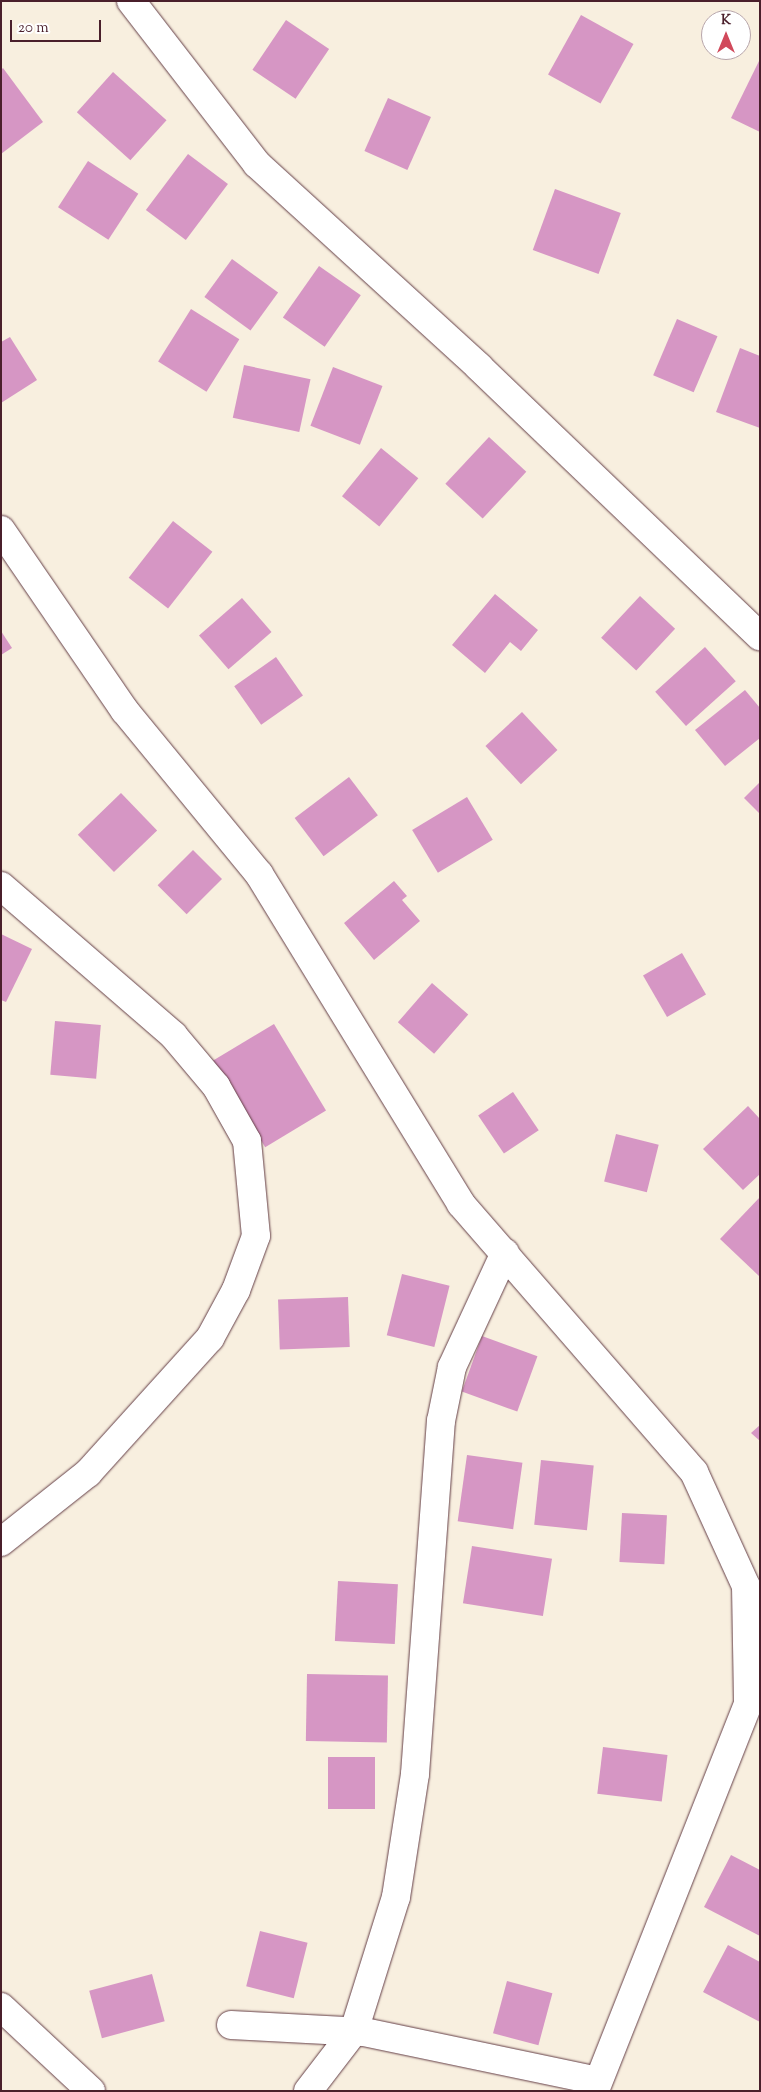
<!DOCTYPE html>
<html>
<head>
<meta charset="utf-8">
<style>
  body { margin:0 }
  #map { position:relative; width:761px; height:2092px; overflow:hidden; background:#f8efdf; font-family:"Sorts Mill Goudy",serif }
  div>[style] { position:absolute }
  .building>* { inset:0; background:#d696c4; transform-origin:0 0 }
  .roads { filter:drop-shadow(0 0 1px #643e46) drop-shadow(0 0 1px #643e46) }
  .minor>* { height:28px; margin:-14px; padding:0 14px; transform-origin:14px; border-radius:14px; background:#fff }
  span { translate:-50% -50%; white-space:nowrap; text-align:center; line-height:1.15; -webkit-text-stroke:4px #fff; paint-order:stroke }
  .frame { position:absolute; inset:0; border:2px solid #4a1f2b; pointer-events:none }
  .north { position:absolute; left:701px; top:10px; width:50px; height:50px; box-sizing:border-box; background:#fff; border:1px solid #b7a5aa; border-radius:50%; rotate:0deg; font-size:14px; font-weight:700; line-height:20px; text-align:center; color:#4a1f2b }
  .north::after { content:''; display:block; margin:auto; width:18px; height:22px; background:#d1495b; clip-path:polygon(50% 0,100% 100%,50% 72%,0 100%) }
  .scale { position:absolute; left:10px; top:20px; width:91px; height:22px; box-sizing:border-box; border:2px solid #4a1f2b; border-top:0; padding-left:6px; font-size:15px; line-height:18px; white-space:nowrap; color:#4a1f2b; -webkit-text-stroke:4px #fff; paint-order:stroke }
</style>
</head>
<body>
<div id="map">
  <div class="building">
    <i style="left:581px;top:15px;width:60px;height:68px;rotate:29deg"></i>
    <i style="left:286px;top:20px;width:52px;height:60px;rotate:34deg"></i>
    <i style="clip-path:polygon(760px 59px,760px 132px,731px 118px)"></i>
    <i style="clip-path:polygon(3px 68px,43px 122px,1px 154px,1px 70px)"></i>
    <i style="left:113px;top:72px;width:72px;height:54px;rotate:42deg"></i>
    <i style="left:388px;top:98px;width:47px;height:58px;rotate:24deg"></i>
    <i style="left:188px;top:154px;width:50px;height:70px;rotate:37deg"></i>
    <i style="left:88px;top:161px;width:60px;height:55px;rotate:33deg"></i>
    <i style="left:555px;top:189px;width:70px;height:65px;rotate:20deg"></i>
    <i style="left:232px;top:259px;width:57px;height:47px;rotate:36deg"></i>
    <i style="left:319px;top:266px;width:51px;height:63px;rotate:35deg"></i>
    <i style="left:191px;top:309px;width:57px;height:62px;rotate:32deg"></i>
    <i style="left:677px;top:319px;width:44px;height:61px;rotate:23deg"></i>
    <i style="clip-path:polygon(10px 337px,37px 380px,1px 403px,1px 342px)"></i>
    <i style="clip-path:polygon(740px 348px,760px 356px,760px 428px,716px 412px)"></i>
    <i style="left:244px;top:365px;width:68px;height:54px;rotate:12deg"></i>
    <i style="left:333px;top:367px;width:53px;height:63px;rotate:21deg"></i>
    <i style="left:489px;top:437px;width:51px;height:64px;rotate:43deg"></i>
    <i style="left:381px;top:448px;width:48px;height:62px;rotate:39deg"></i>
    <i style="left:173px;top:521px;width:50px;height:72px;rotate:38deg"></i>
    <i style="clip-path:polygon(495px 594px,538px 630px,521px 651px,510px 642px,485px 673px,452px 645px)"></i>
    <i style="left:640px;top:596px;width:48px;height:57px;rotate:43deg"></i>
    <i style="left:242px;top:598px;width:45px;height:57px;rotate:49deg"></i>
    <i style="clip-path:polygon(1px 631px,12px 648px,1px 655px)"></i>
    <i style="left:705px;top:647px;width:46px;height:67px;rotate:48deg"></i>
    <i style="left:276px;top:657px;width:47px;height:51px;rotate:55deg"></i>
    <i style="clip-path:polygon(745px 690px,760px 708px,760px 738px,725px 766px,695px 730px)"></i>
    <i style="left:522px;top:712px;width:52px;height:50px;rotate:47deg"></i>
    <i style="left:349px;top:777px;width:48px;height:68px;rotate:53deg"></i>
    <i style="clip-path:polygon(760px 782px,760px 814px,744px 798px)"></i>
    <i style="left:121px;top:793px;width:52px;height:60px;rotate:46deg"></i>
    <i style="left:467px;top:797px;width:50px;height:64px;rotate:59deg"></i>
    <i style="left:193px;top:850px;width:41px;height:50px;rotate:45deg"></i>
    <i style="clip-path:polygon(394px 881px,407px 896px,402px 900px,420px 921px,374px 960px,344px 923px)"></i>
    <i style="clip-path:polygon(1px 934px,32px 949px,6px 1002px,1px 1000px)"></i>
    <i style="left:682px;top:953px;width:48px;height:45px;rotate:60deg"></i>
    <i style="left:432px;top:983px;width:48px;height:52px;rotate:41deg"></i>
    <i style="left:55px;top:1021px;width:46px;height:54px;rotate:5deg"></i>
    <i style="left:274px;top:1024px;width:101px;height:71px;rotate:59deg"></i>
    <i style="left:513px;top:1092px;width:46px;height:42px;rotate:56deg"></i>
    <i style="clip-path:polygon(748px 1106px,760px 1119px,760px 1174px,743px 1190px,703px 1149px)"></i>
    <i style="left:616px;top:1134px;width:44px;height:49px;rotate:14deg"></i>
    <i style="clip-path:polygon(760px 1197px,760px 1275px,759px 1276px,720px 1239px)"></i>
    <i style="left:402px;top:1274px;width:49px;height:63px;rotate:14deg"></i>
    <i style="left:348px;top:1297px;width:50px;height:70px;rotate:88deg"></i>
    <i style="left:482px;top:1336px;width:59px;height:59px;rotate:20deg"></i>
    <i style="clip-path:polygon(760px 1425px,760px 1441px,751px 1433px)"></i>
    <i style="left:467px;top:1455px;width:56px;height:67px;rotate:8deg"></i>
    <i style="left:541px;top:1460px;width:53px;height:65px;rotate:6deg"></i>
    <i style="left:622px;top:1513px;width:45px;height:49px;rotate:3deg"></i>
    <i style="left:472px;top:1546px;width:81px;height:58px;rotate:9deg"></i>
    <i style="left:338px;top:1581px;width:60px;height:60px;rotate:3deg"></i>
    <i style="left:307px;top:1674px;width:81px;height:67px;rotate:1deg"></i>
    <i style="left:603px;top:1747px;width:65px;height:47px;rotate:7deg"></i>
    <i style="left:328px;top:1757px;width:47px;height:52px"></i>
    <i style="clip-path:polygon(731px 1855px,760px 1870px,760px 1936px,704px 1907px)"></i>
    <i style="left:260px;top:1931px;width:49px;height:57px;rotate:14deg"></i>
    <i style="clip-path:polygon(728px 1945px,760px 1962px,760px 2022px,703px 1992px)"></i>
    <i style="left:152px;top:1974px;width:49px;height:65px;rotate:75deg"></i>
    <i style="left:507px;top:1981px;width:47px;height:54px;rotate:15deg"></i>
  </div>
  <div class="roads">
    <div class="minor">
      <i style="left:131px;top:1px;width:206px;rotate:52.3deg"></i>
      <i style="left:257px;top:164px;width:301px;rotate:42.4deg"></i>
      <i style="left:479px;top:367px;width:389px;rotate:43.8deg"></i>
      <i style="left:1px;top:530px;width:219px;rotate:55.6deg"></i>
      <i style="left:125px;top:711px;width:211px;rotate:50.6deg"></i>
      <i style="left:259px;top:874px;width:387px;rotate:58.5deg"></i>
      <i style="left:461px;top:1204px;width:355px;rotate:49deg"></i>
      <i style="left:694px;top:1472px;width:125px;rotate:65.5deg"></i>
      <i style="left:746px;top:1586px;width:118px;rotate:89deg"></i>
      <i style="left:748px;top:1704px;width:416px;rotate:111.6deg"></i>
      <i style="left:1px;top:886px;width:228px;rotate:40.9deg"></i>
      <i style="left:173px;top:1035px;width:67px;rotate:49.9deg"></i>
      <i style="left:216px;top:1086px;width:63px;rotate:60.6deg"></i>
      <i style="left:247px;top:1141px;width:95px;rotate:84.6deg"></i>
      <i style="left:256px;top:1236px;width:58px;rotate:110.3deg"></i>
      <i style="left:236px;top:1290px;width:55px;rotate:118.4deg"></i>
      <i style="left:210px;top:1338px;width:182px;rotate:132.1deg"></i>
      <i style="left:88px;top:1473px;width:111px;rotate:141.6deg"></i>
      <i style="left:1px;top:2007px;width:123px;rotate:43deg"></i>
      <i style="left:231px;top:2025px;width:133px;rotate:3deg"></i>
      <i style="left:364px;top:2032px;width:239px;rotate:11.8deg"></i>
      <i style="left:308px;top:2091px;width:76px;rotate:-52.5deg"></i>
      <i style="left:354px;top:2031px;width:140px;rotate:-72.6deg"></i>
      <i style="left:396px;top:1897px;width:124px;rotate:-81.2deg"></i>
      <i style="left:415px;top:1774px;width:354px;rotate:-85.8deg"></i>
      <i style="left:441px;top:1421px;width:55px;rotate:-78.5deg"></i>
      <i style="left:452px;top:1367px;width:126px;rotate:-65.1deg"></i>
    </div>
  </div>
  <div class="frame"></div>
  <div class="north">K</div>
  <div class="scale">20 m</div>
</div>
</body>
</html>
